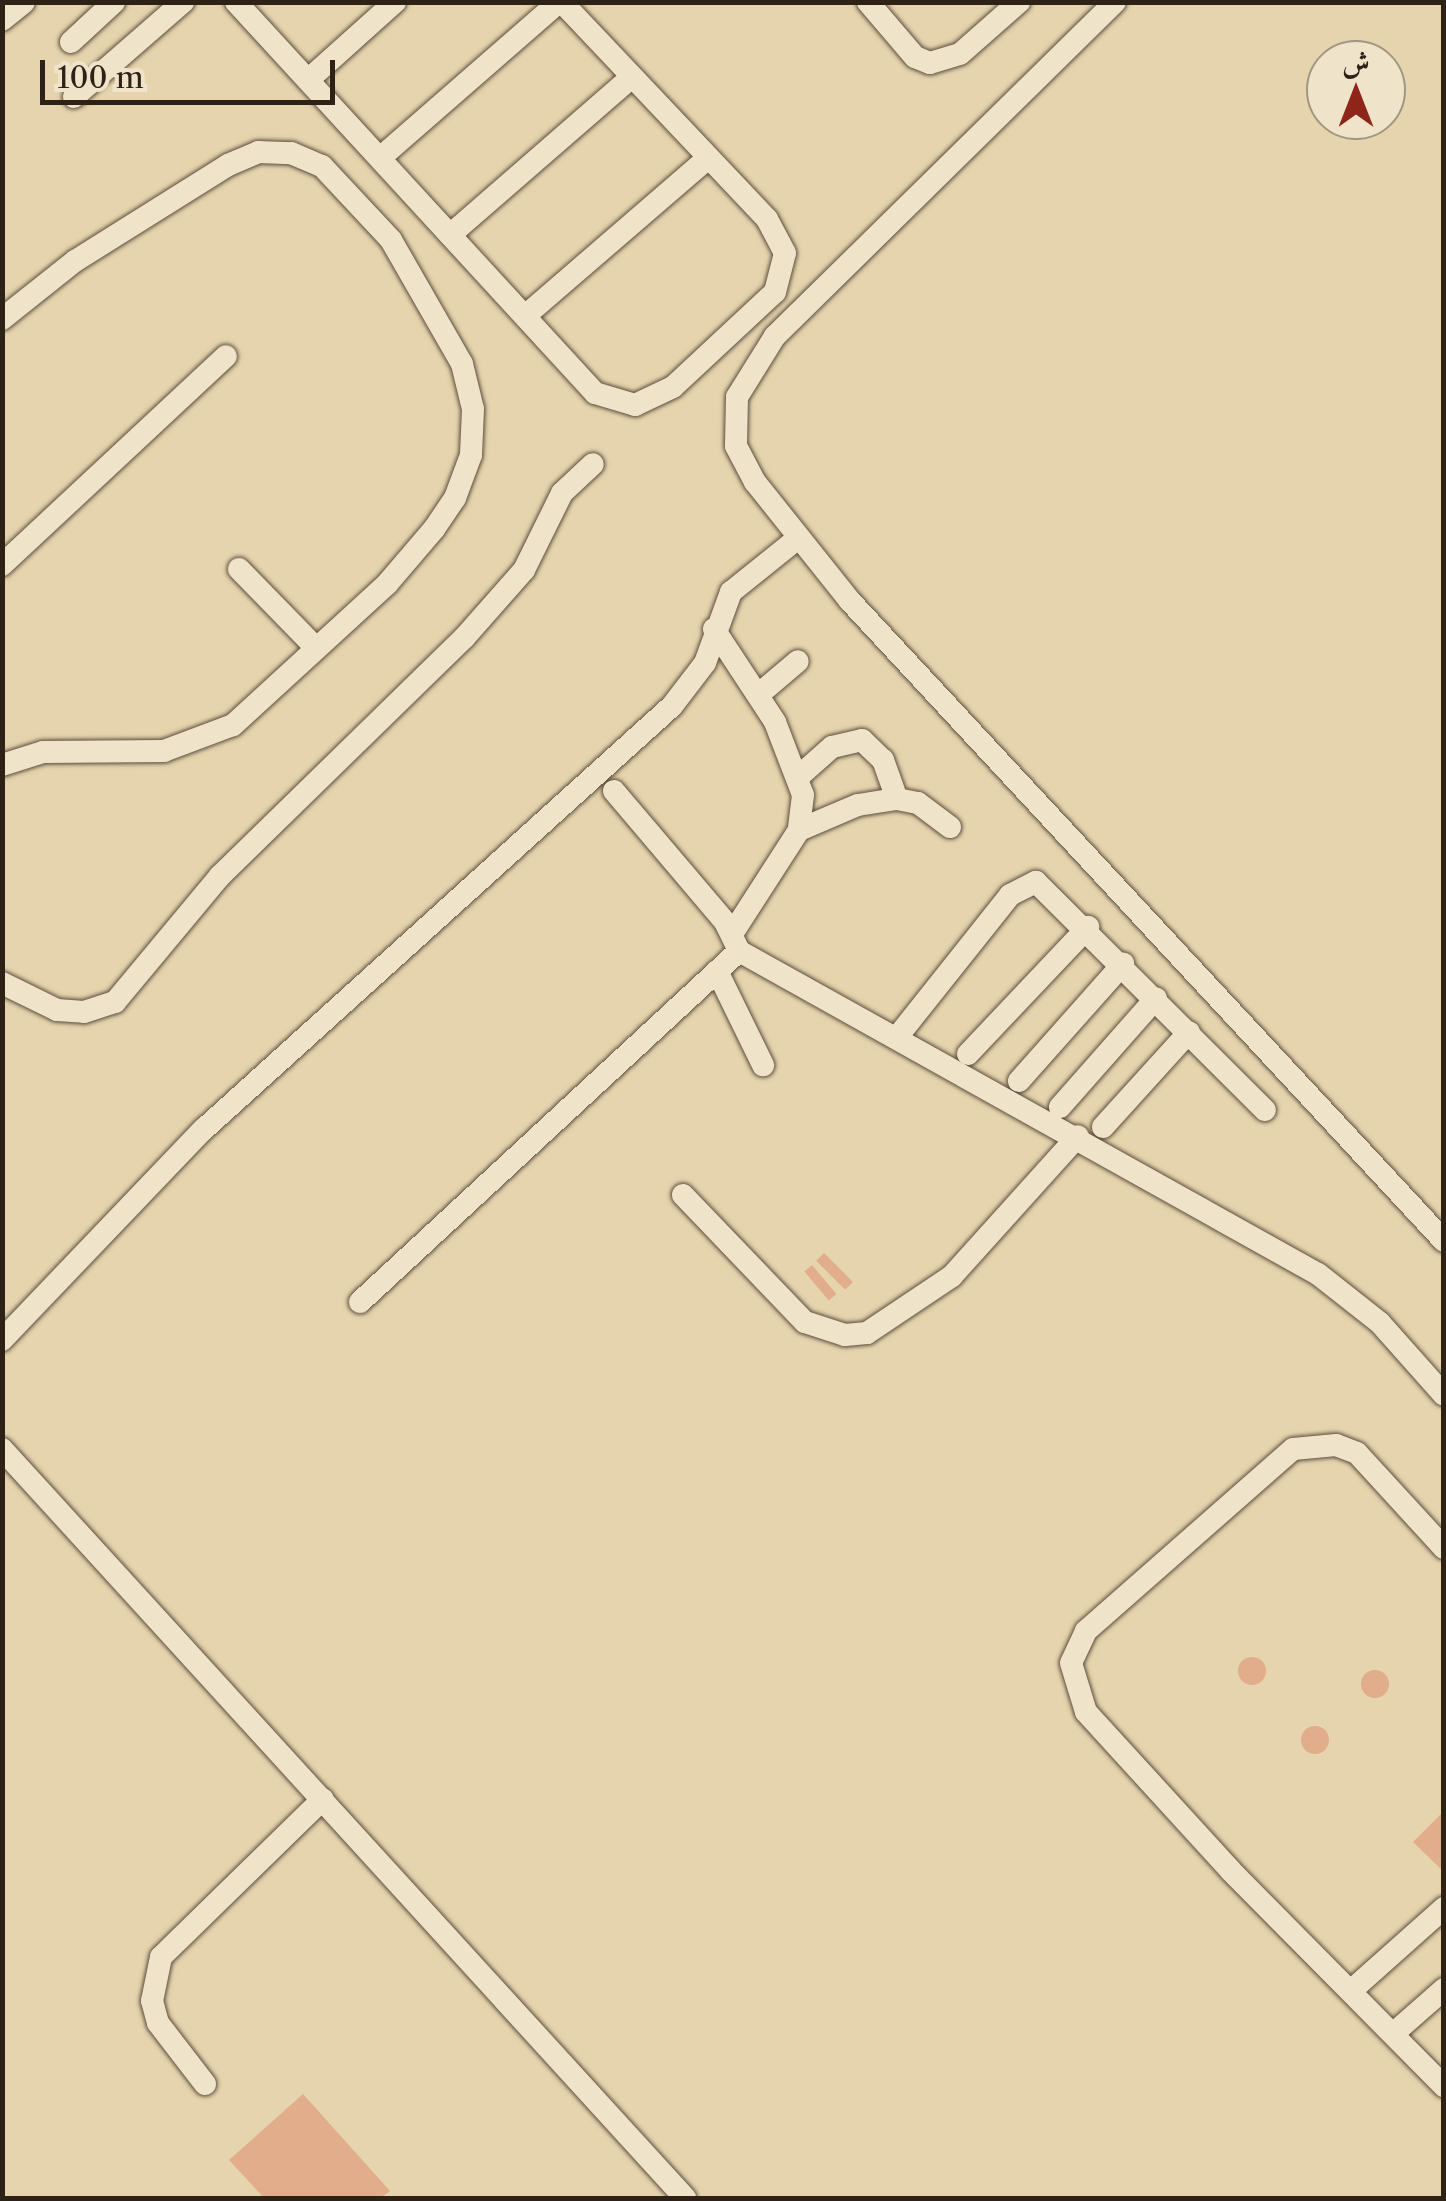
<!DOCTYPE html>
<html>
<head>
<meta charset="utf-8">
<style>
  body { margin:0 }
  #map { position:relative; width:1446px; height:2201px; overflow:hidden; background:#e6d4ae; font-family:"Libre Caslon Text",Amiri,serif }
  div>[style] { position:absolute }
  .building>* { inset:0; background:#e1ad8a; transform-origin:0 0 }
  .round { border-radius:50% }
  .roads { filter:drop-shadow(0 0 2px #5c4e3d) drop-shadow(0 0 2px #5c4e3d) }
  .minor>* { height:22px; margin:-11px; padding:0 11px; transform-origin:11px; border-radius:11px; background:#efe3ca }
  span { translate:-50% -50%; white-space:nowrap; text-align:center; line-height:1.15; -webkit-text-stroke:9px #efe3ca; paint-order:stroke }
  .frame { position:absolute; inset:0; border:5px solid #2e2217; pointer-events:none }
  .north { position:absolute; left:1306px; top:40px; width:100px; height:100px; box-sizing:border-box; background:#efe3ca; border:2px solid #a29682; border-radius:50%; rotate:0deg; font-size:28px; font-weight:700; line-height:40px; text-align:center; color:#2e2217 }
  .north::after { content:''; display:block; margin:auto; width:35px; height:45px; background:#8f2418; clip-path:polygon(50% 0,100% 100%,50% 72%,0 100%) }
  .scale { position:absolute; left:40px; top:60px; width:295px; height:45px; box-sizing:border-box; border:5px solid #2e2217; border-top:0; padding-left:12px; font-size:30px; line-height:35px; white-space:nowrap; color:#2e2217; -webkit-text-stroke:8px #efe3ca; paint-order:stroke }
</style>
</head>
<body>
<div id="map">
  <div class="building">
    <i style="left:824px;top:1253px;width:41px;height:11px;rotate:45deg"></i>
    <i style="left:812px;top:1265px;width:38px;height:10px;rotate:50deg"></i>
    <i class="round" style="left:1238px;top:1657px;width:28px;height:28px"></i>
    <i class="round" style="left:1361px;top:1670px;width:28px;height:28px"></i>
    <i class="round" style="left:1301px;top:1726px;width:28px;height:28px"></i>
    <i style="clip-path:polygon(1444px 1811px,1444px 1872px,1413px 1842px)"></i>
    <i style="clip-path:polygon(303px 2094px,390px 2191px,381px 2198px,264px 2198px,229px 2160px)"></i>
  </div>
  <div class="roads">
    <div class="minor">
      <i style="left:236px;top:2px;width:531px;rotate:47.44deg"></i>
      <i style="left:595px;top:393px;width:42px;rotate:16.7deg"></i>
      <i style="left:635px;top:405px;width:42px;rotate:-25.3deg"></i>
      <i style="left:673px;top:387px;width:139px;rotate:-43deg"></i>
      <i style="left:775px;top:292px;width:40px;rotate:-75.6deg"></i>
      <i style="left:785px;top:253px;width:38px;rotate:-118deg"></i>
      <i style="left:767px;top:219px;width:299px;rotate:-133.4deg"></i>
      <i style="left:868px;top:2px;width:72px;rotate:49.5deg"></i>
      <i style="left:915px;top:57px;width:16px;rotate:22deg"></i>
      <i style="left:930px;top:63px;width:31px;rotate:-17deg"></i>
      <i style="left:960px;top:54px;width:79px;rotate:-41.4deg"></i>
      <i style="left:1115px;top:2px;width:477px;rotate:135.5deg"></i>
      <i style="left:775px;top:336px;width:72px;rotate:121.9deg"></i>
      <i style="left:737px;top:397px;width:49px;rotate:91.2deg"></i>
      <i style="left:736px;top:446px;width:41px;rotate:62.2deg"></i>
      <i style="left:755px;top:482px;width:152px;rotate:51.4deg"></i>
      <i style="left:850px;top:601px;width:873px;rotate:47.13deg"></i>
      <i style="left:2px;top:20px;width:28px;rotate:-39deg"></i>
      <i style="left:71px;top:42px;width:59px;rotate:-42.9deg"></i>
      <i style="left:308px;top:80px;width:117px;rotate:-41.9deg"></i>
      <i style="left:74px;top:97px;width:145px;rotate:-41.1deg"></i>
      <i style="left:380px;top:158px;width:237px;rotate:-41.1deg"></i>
      <i style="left:450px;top:235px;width:241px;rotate:-41deg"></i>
      <i style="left:525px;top:316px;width:242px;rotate:-40.8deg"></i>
      <i style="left:2px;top:319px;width:93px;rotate:-38.5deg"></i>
      <i style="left:75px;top:261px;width:181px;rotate:-32.1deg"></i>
      <i style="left:228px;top:165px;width:33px;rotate:-23deg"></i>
      <i style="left:258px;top:152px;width:33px;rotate:2deg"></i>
      <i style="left:291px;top:153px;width:34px;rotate:23deg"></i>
      <i style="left:322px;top:166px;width:101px;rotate:47deg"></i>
      <i style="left:391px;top:240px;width:143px;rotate:60.2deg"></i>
      <i style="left:462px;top:364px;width:46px;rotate:76.3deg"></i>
      <i style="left:473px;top:409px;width:46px;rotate:92.5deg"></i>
      <i style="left:471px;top:455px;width:46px;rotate:110.4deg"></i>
      <i style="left:455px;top:498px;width:37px;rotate:124deg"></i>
      <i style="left:434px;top:529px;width:72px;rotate:130.5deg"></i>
      <i style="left:387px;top:584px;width:209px;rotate:137.5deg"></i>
      <i style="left:233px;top:725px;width:74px;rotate:159.4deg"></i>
      <i style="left:164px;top:751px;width:121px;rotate:179.5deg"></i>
      <i style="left:43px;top:752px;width:43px;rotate:162.4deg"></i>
      <i style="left:2px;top:565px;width:306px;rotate:-43deg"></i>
      <i style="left:239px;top:569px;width:110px;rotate:45.7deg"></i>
      <i style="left:714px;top:629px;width:111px;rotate:56.7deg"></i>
      <i style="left:775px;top:722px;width:78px;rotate:69deg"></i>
      <i style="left:803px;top:795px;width:35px;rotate:97deg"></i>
      <i style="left:799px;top:830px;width:124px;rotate:122.8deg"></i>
      <i style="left:758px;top:695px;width:52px;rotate:-40.4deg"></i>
      <i style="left:797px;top:778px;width:47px;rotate:-41.5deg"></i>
      <i style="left:832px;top:747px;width:31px;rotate:-13deg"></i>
      <i style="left:862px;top:740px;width:29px;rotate:44deg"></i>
      <i style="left:883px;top:760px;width:41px;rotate:70.3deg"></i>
      <i style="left:614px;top:791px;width:172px;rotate:49.7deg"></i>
      <i style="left:725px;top:922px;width:32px;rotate:64deg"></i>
      <i style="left:739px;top:951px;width:663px;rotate:29.16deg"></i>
      <i style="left:1318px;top:1274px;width:79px;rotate:38.3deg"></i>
      <i style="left:1380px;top:1323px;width:96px;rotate:48.4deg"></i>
      <i style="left:799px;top:830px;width:64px;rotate:-23deg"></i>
      <i style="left:858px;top:805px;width:39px;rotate:-9deg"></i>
      <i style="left:897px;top:799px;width:21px;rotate:11deg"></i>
      <i style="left:918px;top:803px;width:40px;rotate:37deg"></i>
      <i style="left:717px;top:971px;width:105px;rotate:63.9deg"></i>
      <i style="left:2px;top:983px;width:61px;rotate:26.1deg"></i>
      <i style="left:57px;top:1010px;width:27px;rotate:4deg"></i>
      <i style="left:84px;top:1012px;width:33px;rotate:-18deg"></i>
      <i style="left:115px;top:1002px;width:164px;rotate:-50.2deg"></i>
      <i style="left:220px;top:876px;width:341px;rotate:-44.3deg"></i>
      <i style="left:464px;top:638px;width:91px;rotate:-48.6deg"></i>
      <i style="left:524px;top:570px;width:86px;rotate:-63.7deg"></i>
      <i style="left:562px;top:493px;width:42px;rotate:-43.1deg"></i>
      <i style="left:898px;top:1036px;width:180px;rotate:-51.5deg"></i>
      <i style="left:1010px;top:895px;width:29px;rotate:-27deg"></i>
      <i style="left:1036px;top:882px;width:323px;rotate:44.9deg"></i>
      <i style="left:968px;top:1054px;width:175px;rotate:-46.6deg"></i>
      <i style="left:1019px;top:1081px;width:157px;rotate:-48.4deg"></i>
      <i style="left:1060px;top:1107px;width:145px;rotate:-48.6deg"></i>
      <i style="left:1103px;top:1127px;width:128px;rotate:-47.8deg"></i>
      <i style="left:683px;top:1195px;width:176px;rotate:46.2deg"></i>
      <i style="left:805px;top:1322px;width:42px;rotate:18deg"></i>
      <i style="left:845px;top:1335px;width:22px;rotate:-5deg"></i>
      <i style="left:867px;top:1333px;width:102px;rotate:-33.8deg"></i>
      <i style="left:952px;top:1276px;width:188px;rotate:-48deg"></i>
      <i style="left:360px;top:1302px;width:517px;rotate:-42.8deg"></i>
      <i style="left:2px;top:1340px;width:291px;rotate:-46.3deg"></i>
      <i style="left:203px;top:1130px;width:632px;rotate:-42.12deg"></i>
      <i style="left:672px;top:706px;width:54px;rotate:-52.5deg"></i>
      <i style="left:705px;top:663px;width:76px;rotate:-69.9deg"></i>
      <i style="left:731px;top:592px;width:85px;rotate:-38.8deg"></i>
      <i style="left:2px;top:1449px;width:1014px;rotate:47.64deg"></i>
      <i style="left:1444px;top:1548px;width:129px;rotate:-132.5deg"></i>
      <i style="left:1357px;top:1453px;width:22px;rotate:-159deg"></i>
      <i style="left:1336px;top:1445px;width:43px;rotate:174.7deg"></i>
      <i style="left:1293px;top:1449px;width:276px;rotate:138.7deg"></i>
      <i style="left:1086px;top:1631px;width:35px;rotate:115deg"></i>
      <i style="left:1071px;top:1663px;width:51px;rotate:73deg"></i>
      <i style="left:1086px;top:1712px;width:215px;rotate:47.6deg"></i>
      <i style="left:1231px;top:1871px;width:303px;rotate:45.3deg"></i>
      <i style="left:1353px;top:1989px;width:122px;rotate:-41.7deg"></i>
      <i style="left:1394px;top:2033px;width:67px;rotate:-41.3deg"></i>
      <i style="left:205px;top:2084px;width:77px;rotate:-127.6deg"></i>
      <i style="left:158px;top:2023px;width:23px;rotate:-105deg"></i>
      <i style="left:152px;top:2001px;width:45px;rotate:-78.4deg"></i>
      <i style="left:161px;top:1957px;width:226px;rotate:-44.3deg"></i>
    </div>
  </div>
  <div class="frame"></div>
  <div class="north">ش</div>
  <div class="scale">100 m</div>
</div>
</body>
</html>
